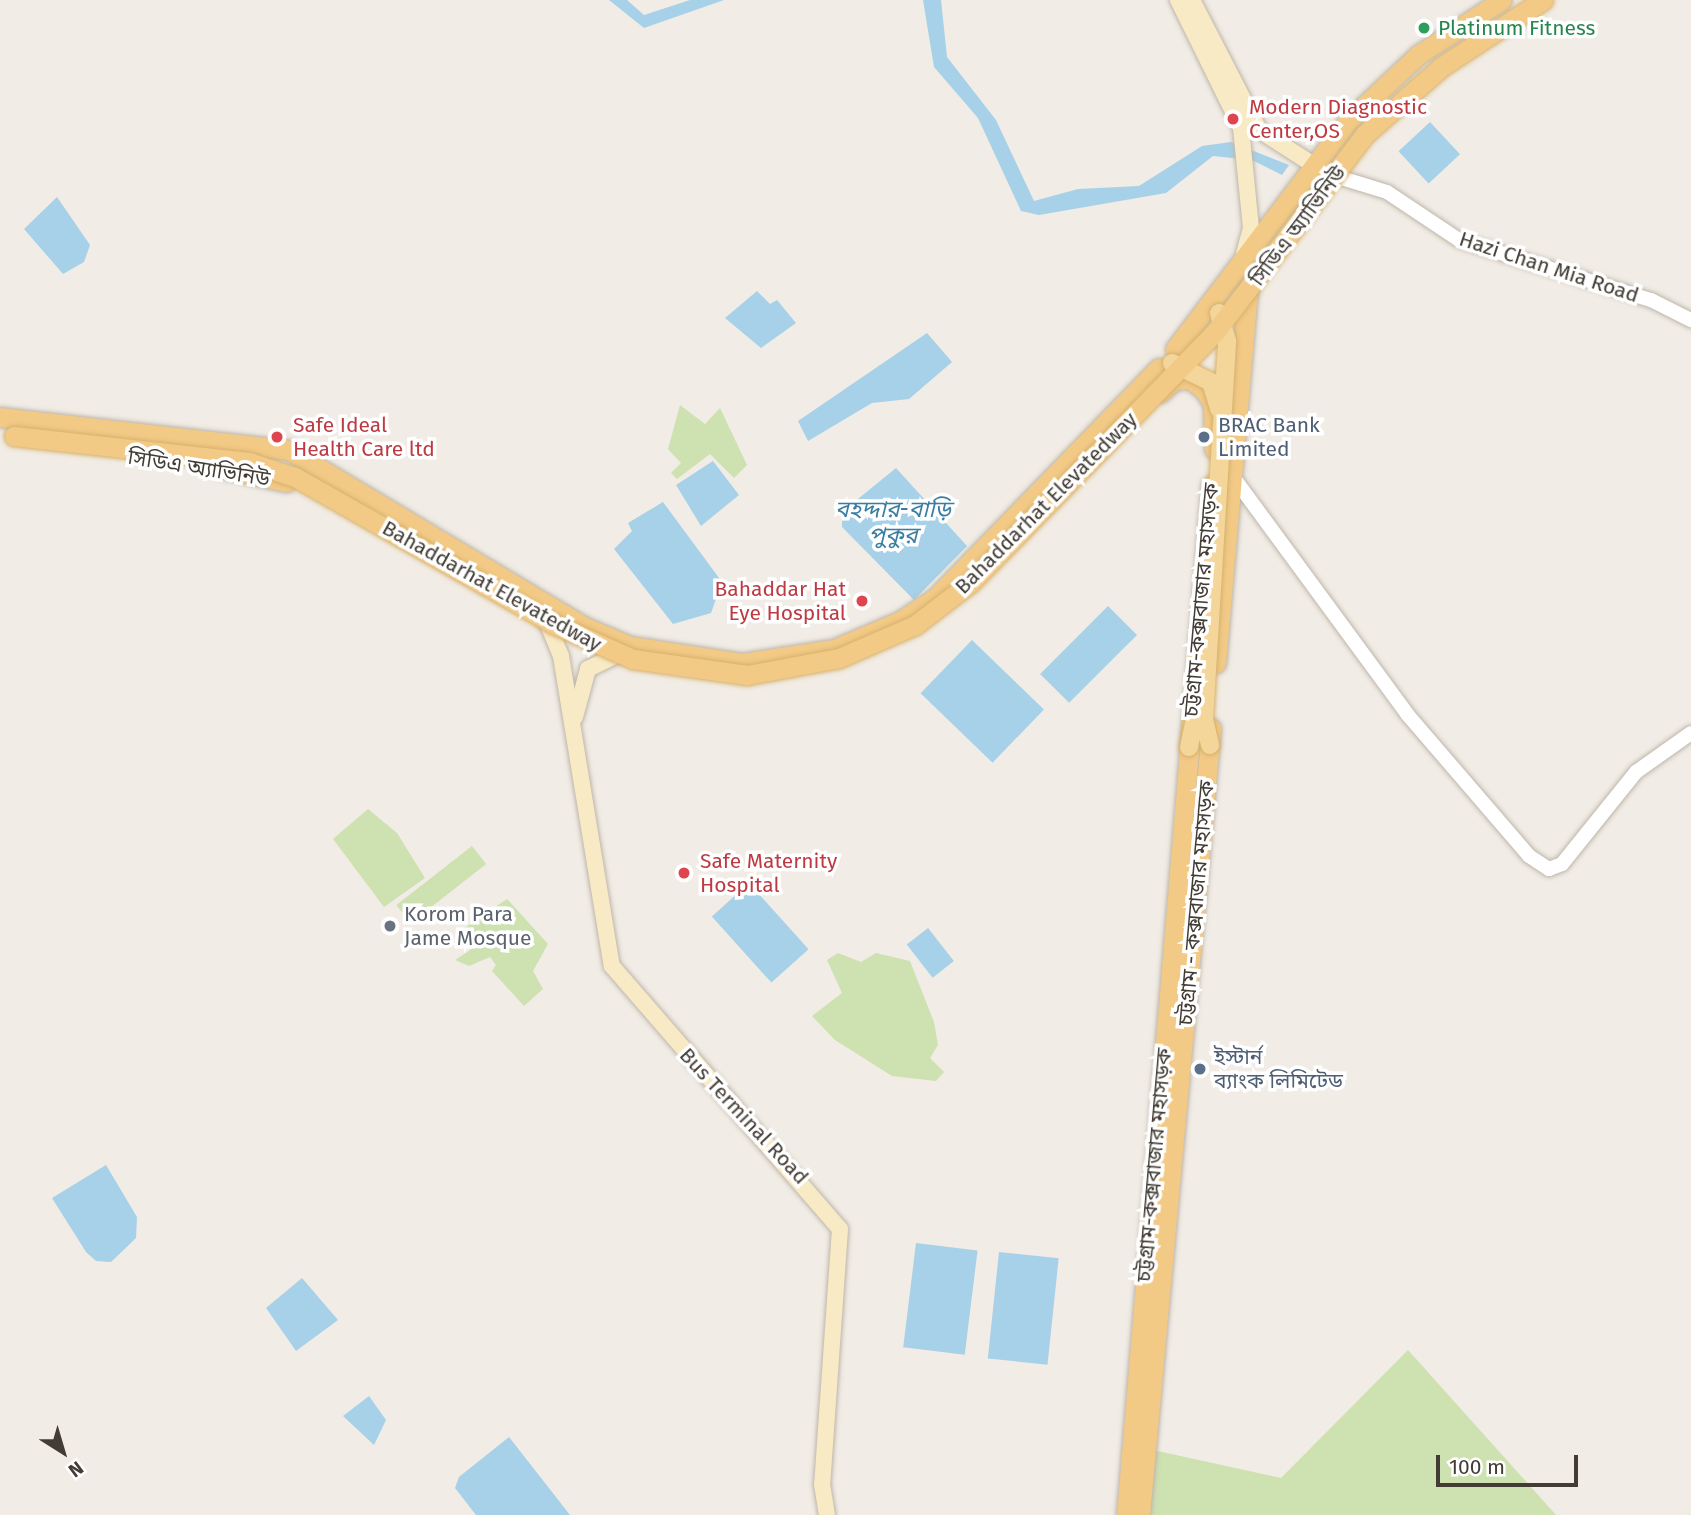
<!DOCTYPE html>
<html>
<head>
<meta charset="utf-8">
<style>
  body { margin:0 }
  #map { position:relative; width:1691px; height:1515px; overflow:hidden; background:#f1ece5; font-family:"Fira Sans","Noto Sans Bengali",sans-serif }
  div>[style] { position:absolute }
  .green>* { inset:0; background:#cee1b1; transform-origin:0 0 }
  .water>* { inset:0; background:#a6d1e8; transform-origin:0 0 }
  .roads { filter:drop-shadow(0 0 2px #beb6ab) drop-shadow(0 0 2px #beb6ab) }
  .tertiary>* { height:14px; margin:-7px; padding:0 7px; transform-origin:7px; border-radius:7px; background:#fff }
  .secondary>* { height:16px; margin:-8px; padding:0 8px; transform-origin:8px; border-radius:8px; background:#f9eac6 }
  .trunk>* { height:19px; margin:-9.5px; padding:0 9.5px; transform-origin:9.5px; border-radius:9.5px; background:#f2ca86 }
  .bridges { filter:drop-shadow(0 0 2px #d7b16c) drop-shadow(0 0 2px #d7b16c) }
  .primary-bridge>* { height:18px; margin:-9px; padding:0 9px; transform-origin:9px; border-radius:9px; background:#f4d69a }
  .trunk-bridge>* { height:19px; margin:-9.5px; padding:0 9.5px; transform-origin:9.5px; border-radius:9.5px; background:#f2ca86 }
  .dots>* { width:19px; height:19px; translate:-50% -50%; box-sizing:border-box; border:4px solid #fff; border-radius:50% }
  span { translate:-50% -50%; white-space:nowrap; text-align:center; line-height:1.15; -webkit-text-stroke:7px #fff; paint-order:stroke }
  .leisure-label { font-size:21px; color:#27864d }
  .left { translate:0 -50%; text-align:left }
  .health-label { font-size:21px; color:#be3a42 }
  .right { translate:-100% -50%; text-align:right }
  .street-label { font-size:21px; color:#423c35 }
  .service-label { font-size:21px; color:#4e5e75 }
  .worship-label { font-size:21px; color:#5b616d }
  .water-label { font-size:23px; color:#397da3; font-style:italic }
  .north { position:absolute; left:28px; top:1417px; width:70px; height:70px; -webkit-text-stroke:5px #fff; paint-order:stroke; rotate:143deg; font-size:19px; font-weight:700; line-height:28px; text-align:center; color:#423c35 }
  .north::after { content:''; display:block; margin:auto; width:24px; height:32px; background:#423c35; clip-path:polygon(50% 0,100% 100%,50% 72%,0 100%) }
  .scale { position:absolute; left:1436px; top:1455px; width:142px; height:32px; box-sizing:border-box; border:4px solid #423c35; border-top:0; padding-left:9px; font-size:21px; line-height:24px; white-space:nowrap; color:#423c35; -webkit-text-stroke:5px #fff; paint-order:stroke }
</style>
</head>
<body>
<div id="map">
  <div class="green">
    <i style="clip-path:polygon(680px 405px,705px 424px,720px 408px,747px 465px,734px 478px,710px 454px,677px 479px,671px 473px,681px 463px,668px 449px)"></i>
    <i style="clip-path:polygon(368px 809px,397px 833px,425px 878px,384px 907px,333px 839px)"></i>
    <i style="left:472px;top:846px;width:23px;height:96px;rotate:52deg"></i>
    <i style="clip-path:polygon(507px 899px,548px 944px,533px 971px,543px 989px,524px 1006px,492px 971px,496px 965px,490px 957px,469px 966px,455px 960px,473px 948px,460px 931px)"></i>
    <i style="clip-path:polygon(838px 953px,861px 962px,876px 953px,910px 961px,934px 1022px,938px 1045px,930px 1058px,944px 1072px,936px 1081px,892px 1076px,835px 1040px,812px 1016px,842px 993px,827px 960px)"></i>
    <i style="clip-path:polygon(1408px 1350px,1556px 1515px,1149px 1515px,1153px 1450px,1281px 1478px)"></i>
  </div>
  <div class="water">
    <i style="clip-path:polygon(609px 0,627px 0,644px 15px,690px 0,724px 0,644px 28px)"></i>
    <i style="clip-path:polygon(923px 0,941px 0,947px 57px,996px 120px,1034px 201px,1078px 189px,1139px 186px,1202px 146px,1231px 142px,1289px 165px,1282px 175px,1252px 160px,1213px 156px,1166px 193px,1039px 215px,1021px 211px,978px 118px,934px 67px)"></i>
    <i style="left:1430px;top:122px;width:44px;height:43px;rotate:47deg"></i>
    <i style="clip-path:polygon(57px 197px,90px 245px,84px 262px,63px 274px,24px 229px)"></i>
    <i style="clip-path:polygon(757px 291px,770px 304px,777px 300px,796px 323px,761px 348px,725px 318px)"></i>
    <i style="clip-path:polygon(927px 333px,952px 362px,909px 399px,872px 403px,808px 441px,798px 421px)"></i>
    <i style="clip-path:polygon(713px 461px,739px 495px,701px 526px,676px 485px)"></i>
    <i style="clip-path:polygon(896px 468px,967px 546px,914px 600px,842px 527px,842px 512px)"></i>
    <i style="clip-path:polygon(663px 502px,722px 582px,711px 613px,673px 624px,614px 549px,632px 531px,628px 523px)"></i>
    <i style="left:1108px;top:606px;width:41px;height:96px;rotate:45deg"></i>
    <i style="left:972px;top:640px;width:100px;height:74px;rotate:44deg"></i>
    <i style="left:749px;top:883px;width:89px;height:50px;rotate:48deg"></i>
    <i style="left:928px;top:928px;width:42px;height:27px;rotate:52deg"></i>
    <i style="clip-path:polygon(106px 1165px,137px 1217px,136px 1238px,111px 1262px,96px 1261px,86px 1252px,52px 1198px)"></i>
    <i style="left:916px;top:1243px;width:62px;height:105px;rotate:7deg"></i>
    <i style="left:999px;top:1252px;width:60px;height:107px;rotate:6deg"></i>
    <i style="clip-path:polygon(302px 1278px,338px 1320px,296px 1351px,266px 1308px)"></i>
    <i style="clip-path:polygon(369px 1396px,386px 1420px,374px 1445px,343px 1416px)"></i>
    <i style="clip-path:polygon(509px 1437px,570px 1515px,476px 1515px,455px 1488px,459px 1477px)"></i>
  </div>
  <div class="roads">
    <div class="tertiary">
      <i style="left:1335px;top:176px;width:54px;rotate:17.1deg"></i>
      <i style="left:1387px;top:192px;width:87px;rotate:33.7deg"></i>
      <i style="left:1459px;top:240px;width:201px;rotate:17.4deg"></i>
      <i style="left:1651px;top:300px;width:45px;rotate:26.6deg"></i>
      <i style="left:1231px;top:474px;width:298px;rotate:53.7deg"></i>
      <i style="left:1407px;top:714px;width:187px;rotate:49.3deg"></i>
      <i style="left:1529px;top:856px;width:24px;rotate:33deg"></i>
      <i style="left:1549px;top:869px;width:14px;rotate:-21deg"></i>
      <i style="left:1562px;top:864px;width:118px;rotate:-51.2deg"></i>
      <i style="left:1636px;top:772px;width:67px;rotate:-35.3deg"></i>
    </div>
    <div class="secondary">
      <i style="left:1178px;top:0;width:143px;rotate:63.8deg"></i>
      <i style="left:1241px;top:128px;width:100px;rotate:84.3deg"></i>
      <i style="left:1251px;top:228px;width:27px;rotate:105deg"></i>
      <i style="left:1192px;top:0;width:146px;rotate:62.7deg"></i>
      <i style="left:1259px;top:130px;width:76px;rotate:32.6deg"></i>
      <i style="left:544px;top:615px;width:44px;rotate:67.5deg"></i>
      <i style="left:561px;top:656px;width:314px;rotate:80.7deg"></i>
      <i style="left:612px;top:966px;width:348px;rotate:49.1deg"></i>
      <i style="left:840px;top:1229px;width:256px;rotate:94deg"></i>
      <i style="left:822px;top:1484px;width:31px;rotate:81deg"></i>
      <i style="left:575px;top:717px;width:50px;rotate:-74.8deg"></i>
      <i style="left:588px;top:669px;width:39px;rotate:-26deg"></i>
    </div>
    <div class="trunk">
      <i style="left:1175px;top:349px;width:288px;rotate:-52.8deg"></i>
      <i style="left:1349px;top:120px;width:95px;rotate:-43.3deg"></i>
      <i style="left:1418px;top:55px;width:100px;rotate:-33.2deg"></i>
      <i style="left:1161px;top:392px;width:18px;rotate:-43deg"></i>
      <i style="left:1174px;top:380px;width:16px;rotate:-4deg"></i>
      <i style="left:1190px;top:379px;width:18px;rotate:38deg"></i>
      <i style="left:1204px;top:390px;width:17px;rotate:57deg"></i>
      <i style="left:1213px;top:404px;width:45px;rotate:88.7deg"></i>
      <i style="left:0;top:417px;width:291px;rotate:6.5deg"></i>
      <i style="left:289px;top:450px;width:343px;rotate:30.9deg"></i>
      <i style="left:583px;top:626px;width:51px;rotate:23.1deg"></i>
      <i style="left:630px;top:646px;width:113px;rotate:8.6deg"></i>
      <i style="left:742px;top:663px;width:93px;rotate:-8.7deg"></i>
      <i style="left:834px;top:649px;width:72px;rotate:-23deg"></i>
      <i style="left:900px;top:621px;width:42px;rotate:-33.3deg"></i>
      <i style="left:935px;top:598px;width:321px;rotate:-45.8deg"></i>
      <i style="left:216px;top:467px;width:72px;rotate:12.1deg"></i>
      <i style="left:1216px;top:663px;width:373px;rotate:-85.1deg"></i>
      <i style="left:1126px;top:1515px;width:1033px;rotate:-85.28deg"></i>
      <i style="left:1140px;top:1515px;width:790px;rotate:-84.84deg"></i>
    </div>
  </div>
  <div class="bridges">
    <div class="primary-bridge">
      <i style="left:1172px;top:363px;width:43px;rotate:26deg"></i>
      <i style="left:1211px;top:382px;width:28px;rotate:73deg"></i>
      <i style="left:1210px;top:745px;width:27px;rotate:-103deg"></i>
      <i style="left:1204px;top:719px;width:379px;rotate:-86.5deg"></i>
      <i style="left:1227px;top:341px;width:29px;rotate:-106deg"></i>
      <i style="left:1189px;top:747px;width:39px;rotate:-78deg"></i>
    </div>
    <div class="trunk-bridge">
      <i style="left:14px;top:436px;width:236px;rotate:6.3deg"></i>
      <i style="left:249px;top:462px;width:48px;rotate:18.1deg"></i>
      <i style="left:295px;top:477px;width:298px;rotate:29.6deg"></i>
      <i style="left:554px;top:624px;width:86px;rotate:23.9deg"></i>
      <i style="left:633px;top:659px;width:115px;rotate:8deg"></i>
      <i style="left:747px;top:675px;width:94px;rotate:-10.5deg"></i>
      <i style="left:839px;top:658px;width:83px;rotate:-23.5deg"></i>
      <i style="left:915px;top:625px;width:69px;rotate:-37.4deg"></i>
      <i style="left:970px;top:583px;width:352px;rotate:-45.7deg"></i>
      <i style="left:1216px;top:331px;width:246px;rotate:-52.9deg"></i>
      <i style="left:1364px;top:135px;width:103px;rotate:-41.4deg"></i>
      <i style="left:1441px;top:67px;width:122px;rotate:-33.3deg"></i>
    </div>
  </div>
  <div class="dots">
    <i style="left:1424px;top:28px;background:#2e9e5b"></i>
    <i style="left:1233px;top:119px;background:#e0444e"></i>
    <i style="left:277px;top:437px;background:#e0444e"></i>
    <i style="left:1204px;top:437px;background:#5c6f8a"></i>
    <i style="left:862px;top:601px;background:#e0444e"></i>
    <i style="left:684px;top:873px;background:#e0444e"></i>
    <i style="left:390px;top:926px;background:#6b7280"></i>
    <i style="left:1200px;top:1069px;background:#5c6f8a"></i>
  </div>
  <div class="leisure-label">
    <span class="left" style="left:1438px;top:28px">Platinum Fitness</span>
  </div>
  <div class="health-label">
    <span class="left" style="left:1249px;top:119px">Modern Diagnostic<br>Center,OS</span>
    <span class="left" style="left:293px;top:437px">Safe Ideal<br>Health Care ltd</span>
    <span class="right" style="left:846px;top:601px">Bahaddar Hat<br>Eye Hospital</span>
    <span class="left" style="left:700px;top:873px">Safe Maternity<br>Hospital</span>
  </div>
  <div class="street-label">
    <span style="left:1298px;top:226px;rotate:-53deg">সিডিএ অ্যাভিনিউ</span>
    <span style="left:1549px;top:267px;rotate:18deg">Hazi Chan Mia Road</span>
    <span style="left:199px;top:468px;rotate:9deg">সিডিএ অ্যাভিনিউ</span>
    <span style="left:1046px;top:503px;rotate:-45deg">Bahaddarhat Elevatedway</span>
    <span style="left:492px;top:586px;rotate:29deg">Bahaddarhat Elevatedway</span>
    <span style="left:1201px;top:600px;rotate:-85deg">চট্টগ্রাম-কক্সবাজার মহাসড়ক</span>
    <span style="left:1196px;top:903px;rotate:-85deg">চট্টগ্রাম - কক্সবাজার মহাসড়ক</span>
    <span style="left:744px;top:1116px;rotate:47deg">Bus Terminal Road</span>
    <span style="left:1154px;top:1165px;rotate:-85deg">চট্টগ্রাম-কক্সবাজার মহাসড়ক</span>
  </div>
  <div class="service-label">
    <span class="left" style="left:1218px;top:437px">BRAC Bank<br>Limited</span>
    <span class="left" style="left:1214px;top:1069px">ইস্টার্ন<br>ব্যাংক লিমিটেড</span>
  </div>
  <div class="worship-label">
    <span class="left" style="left:404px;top:926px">Korom Para<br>Jame Mosque</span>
  </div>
  <div class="water-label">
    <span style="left:893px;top:522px">বহদ্দার-বাড়ি<br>পুকুর</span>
  </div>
  <div class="north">N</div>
  <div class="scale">100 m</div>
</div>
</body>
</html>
